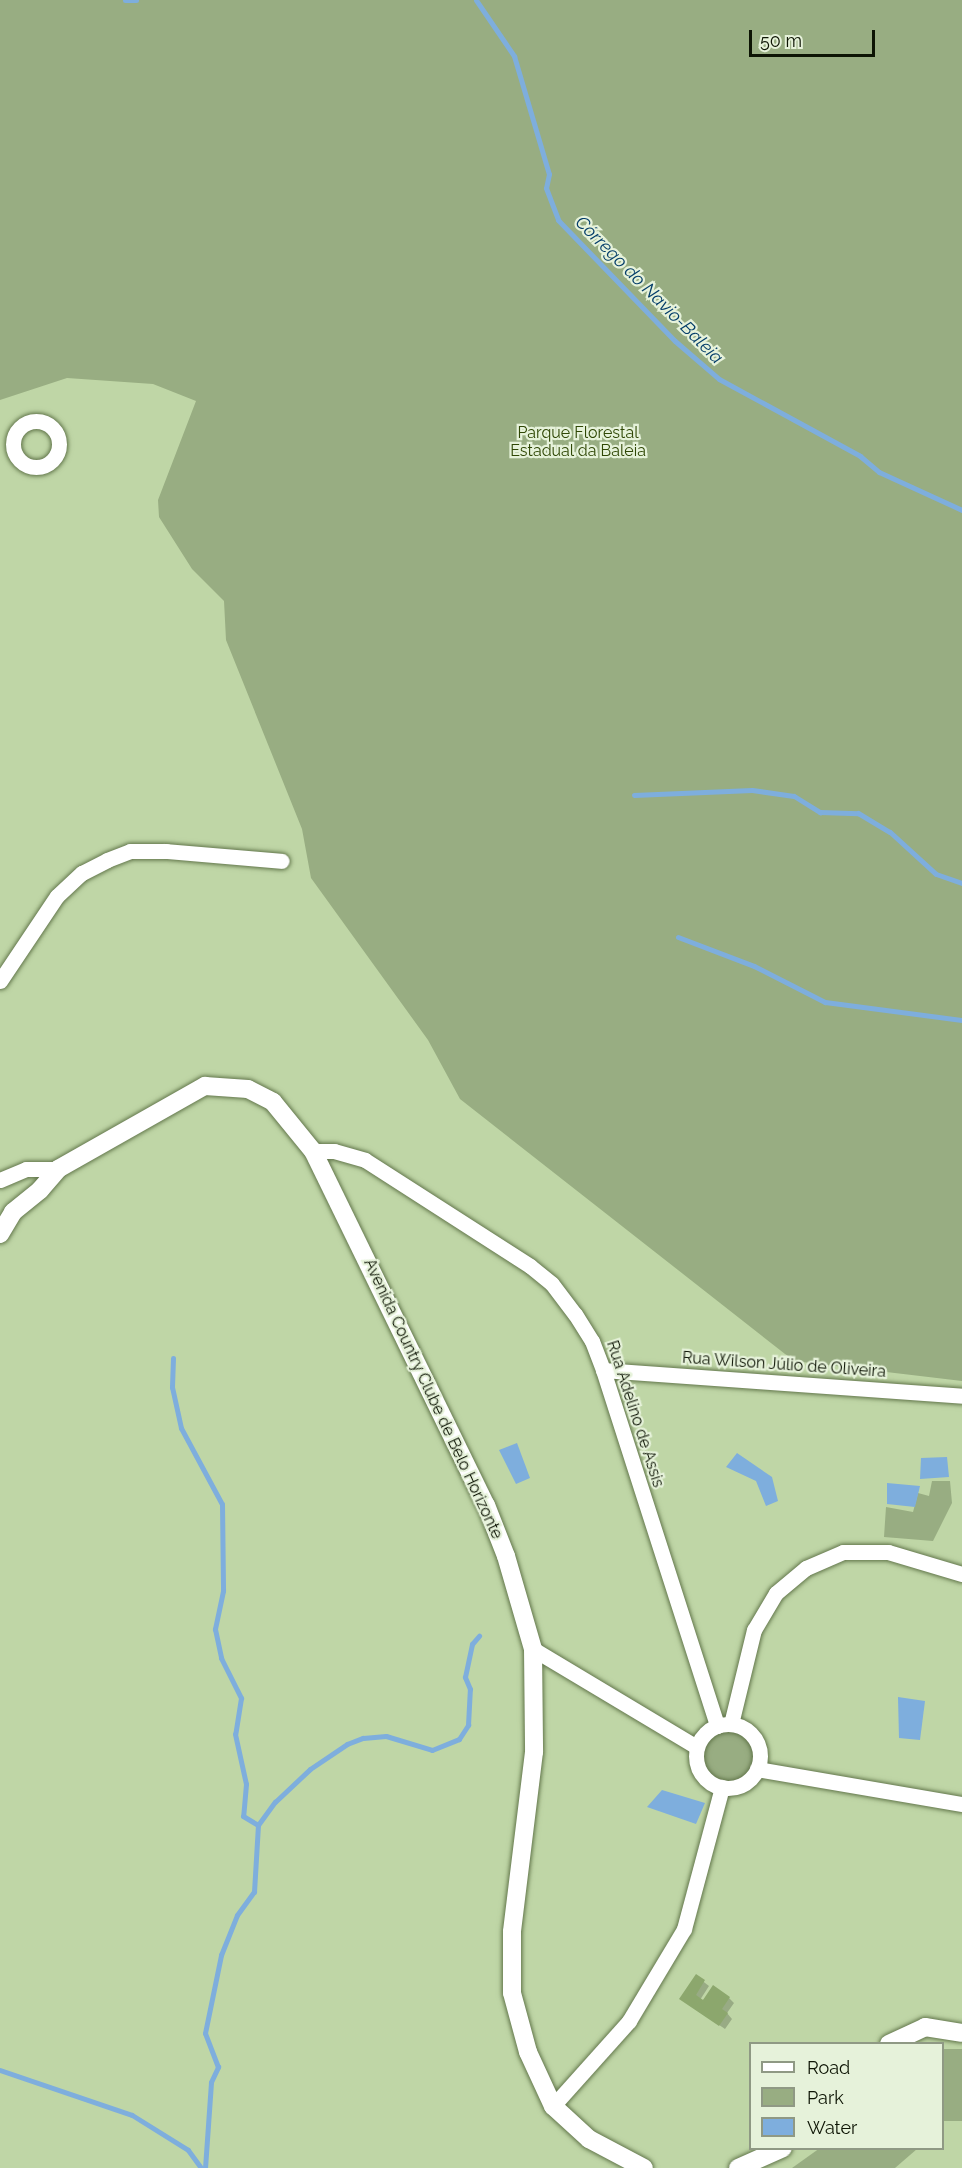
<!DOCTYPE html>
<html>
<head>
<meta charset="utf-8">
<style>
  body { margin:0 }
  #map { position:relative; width:962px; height:2168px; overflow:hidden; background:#bfd6a6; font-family:Raleway,sans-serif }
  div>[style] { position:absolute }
  .green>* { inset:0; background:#98ad82; transform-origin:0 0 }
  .round { border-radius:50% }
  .water>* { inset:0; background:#7eaedd }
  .shadow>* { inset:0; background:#0003 }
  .stream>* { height:5px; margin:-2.5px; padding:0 2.5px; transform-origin:2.5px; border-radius:2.5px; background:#7eaedd }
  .building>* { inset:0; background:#8ca76d }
  .roads { filter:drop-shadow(0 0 2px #63774c) drop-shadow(0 0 2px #63774c) }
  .minor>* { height:15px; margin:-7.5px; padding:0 7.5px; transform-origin:7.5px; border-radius:7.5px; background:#fff }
  .minor>.ring { margin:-7.5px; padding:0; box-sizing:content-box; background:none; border:15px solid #fff; border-radius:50% }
  .tertiary>* { height:18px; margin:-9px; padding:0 9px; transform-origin:9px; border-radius:9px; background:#fff }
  span { translate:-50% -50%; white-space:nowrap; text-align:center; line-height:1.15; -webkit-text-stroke:4.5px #e6f2da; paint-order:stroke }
  .park-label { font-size:16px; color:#2f4705 }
  .street-label { font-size:16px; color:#0d1404 }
  .water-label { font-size:18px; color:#043d69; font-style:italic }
  .legend { position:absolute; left:749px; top:2042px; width:195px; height:108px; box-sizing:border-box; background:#e6f2da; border:2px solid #8f9984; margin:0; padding:8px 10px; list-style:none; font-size:18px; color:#0d1404 }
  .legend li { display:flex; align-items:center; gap:12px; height:30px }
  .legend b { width:30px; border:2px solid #8f9984 }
  .scale { position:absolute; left:749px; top:30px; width:126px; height:27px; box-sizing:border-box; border:3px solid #0d1404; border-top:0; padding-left:8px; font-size:18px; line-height:21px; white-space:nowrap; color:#0d1404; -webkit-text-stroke:4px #e6f2da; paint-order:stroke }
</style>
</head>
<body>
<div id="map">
  <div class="green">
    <i style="clip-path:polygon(0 0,962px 0,962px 1381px,794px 1361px,460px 1099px,428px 1040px,311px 878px,302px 829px,226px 640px,224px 601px,192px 569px,159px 517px,158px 500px,196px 401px,153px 384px,67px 378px,0 400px)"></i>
    <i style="clip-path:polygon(932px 1481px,950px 1481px,952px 1503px,933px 1541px,884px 1537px,886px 1507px,913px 1512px,918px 1493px,929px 1496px)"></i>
    <i class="round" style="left:700px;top:1727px;width:58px;height:58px"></i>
    <i style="left:943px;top:2049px;width:19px;height:72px"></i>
    <i style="clip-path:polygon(820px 2148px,917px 2148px,917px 2149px,895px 2168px,792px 2168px)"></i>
  </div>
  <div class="water">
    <i style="clip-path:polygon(517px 1443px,530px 1478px,516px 1484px,499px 1450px)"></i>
    <i style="clip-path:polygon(737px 1453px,772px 1477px,778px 1501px,766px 1506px,756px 1481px,726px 1467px)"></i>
    <i style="clip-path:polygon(947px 1457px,949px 1477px,920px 1479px,921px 1458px)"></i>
    <i style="clip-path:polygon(887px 1483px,920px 1486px,915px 1507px,887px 1504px)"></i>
    <i style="clip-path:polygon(898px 1697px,925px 1701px,920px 1740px,899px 1738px)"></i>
    <i style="clip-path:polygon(662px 1790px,705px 1803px,696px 1824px,647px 1807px)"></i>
  </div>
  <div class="shadow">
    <i style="clip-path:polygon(696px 1976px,709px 1986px,700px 2000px,729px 1998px,734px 2003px,727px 2013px,732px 2019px,725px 2029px,681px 1999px)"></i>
  </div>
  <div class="stream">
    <i style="left:125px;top:0;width:11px"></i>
    <i style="left:476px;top:0;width:68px;rotate:55.8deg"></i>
    <i style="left:514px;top:56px;width:123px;rotate:73.5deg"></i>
    <i style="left:549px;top:174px;width:14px;rotate:102deg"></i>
    <i style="left:546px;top:188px;width:34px;rotate:69deg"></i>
    <i style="left:558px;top:220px;width:168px;rotate:46deg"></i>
    <i style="left:675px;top:341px;width:58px;rotate:40.8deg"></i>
    <i style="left:719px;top:379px;width:161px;rotate:28.6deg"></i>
    <i style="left:860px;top:456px;width:25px;rotate:40deg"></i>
    <i style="left:879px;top:472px;width:91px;rotate:24.6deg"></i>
    <i style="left:634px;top:795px;width:118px;rotate:-2.4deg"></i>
    <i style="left:752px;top:790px;width:42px;rotate:8.1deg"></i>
    <i style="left:794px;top:796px;width:31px;rotate:32deg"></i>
    <i style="left:820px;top:812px;width:38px;rotate:2deg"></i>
    <i style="left:858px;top:813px;width:37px;rotate:31deg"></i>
    <i style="left:890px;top:832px;width:62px;rotate:42.4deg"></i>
    <i style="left:936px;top:874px;width:28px;rotate:19deg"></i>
    <i style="left:678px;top:937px;width:81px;rotate:20.9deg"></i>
    <i style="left:754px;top:966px;width:80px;rotate:26.9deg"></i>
    <i style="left:825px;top:1002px;width:138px;rotate:7.5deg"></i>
    <i style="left:173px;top:1358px;width:29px;rotate:92deg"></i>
    <i style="left:172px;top:1387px;width:42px;rotate:77.6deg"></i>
    <i style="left:181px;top:1428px;width:86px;rotate:61.7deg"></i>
    <i style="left:222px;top:1504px;width:87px;rotate:89.3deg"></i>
    <i style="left:223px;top:1591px;width:39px;rotate:102deg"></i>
    <i style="left:215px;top:1629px;width:30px;rotate:78deg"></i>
    <i style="left:221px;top:1658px;width:45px;rotate:63.4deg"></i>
    <i style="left:241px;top:1698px;width:36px;rotate:99deg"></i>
    <i style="left:235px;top:1734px;width:51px;rotate:77.6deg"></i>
    <i style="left:246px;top:1784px;width:32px;rotate:95deg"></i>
    <i style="left:243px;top:1816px;width:17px;rotate:31deg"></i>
    <i style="left:0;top:2070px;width:139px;rotate:18.8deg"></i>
    <i style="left:132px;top:2115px;width:66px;rotate:32deg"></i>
    <i style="left:188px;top:2150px;width:22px;rotate:54deg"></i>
    <i style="left:205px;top:2168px;width:86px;rotate:-86deg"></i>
    <i style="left:211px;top:2082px;width:17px;rotate:-65deg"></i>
    <i style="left:218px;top:2067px;width:36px;rotate:-111deg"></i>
    <i style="left:205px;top:2033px;width:80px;rotate:-78.4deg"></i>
    <i style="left:221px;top:1955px;width:43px;rotate:-68.2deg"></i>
    <i style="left:237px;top:1915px;width:29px;rotate:-54deg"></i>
    <i style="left:254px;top:1892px;width:67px;rotate:-86.6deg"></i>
    <i style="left:258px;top:1825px;width:29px;rotate:-54deg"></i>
    <i style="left:275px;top:1802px;width:48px;rotate:-43.3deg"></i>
    <i style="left:310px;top:1769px;width:45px;rotate:-34deg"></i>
    <i style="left:347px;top:1744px;width:17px;rotate:-21deg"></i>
    <i style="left:363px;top:1738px;width:23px;rotate:-5deg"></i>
    <i style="left:386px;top:1736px;width:48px;rotate:16.9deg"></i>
    <i style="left:432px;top:1750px;width:29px;rotate:-22deg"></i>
    <i style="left:459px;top:1739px;width:17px;rotate:-57deg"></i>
    <i style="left:468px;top:1725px;width:36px;rotate:-87deg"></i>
    <i style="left:470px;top:1689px;width:13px;rotate:-113deg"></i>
    <i style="left:465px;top:1677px;width:34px;rotate:-78deg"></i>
    <i style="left:472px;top:1644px;width:11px;rotate:-49deg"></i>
  </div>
  <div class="building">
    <i style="clip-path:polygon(696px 1974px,705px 1980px,696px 1995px,703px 2000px,713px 1985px,730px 1997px,722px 2009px,728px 2013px,719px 2026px,679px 1999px)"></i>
  </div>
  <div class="roads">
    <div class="minor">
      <i class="ring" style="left:13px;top:421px;width:31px;height:31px"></i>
      <i style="left:0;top:981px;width:102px;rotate:-56.2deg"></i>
      <i style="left:57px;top:896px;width:34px;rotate:-43deg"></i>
      <i style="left:82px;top:873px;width:28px;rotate:-27deg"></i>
      <i style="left:107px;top:860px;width:25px;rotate:-21deg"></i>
      <i style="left:130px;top:851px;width:36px"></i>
      <i style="left:166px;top:851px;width:116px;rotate:4.9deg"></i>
      <i style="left:313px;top:1151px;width:21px"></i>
      <i style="left:334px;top:1151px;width:32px;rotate:16deg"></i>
      <i style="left:365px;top:1160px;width:196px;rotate:32.7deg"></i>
      <i style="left:530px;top:1266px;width:28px;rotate:39deg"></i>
      <i style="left:552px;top:1284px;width:38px;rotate:53deg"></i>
      <i style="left:575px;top:1314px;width:32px;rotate:58deg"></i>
      <i style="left:592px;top:1341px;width:31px;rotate:69deg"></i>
      <i style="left:603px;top:1370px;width:374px;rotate:72.2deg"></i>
      <i style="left:0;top:1180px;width:28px;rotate:-23deg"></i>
      <i style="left:26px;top:1169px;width:32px"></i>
      <i style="left:603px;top:1370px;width:360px;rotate:4.1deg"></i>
      <i style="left:533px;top:1649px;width:191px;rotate:30.9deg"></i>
      <i style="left:731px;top:1724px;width:97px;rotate:-76.3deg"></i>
      <i style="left:754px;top:1630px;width:43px;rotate:-59.3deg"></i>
      <i style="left:776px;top:1593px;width:39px;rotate:-40deg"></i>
      <i style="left:806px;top:1568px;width:40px;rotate:-23.4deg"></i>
      <i style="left:843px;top:1552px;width:45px"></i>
      <i style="left:888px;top:1552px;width:77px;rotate:16.6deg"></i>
      <i class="ring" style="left:696px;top:1724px;width:49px;height:49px"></i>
      <i style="left:757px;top:1769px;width:208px;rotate:9.7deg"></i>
      <i style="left:553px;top:2106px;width:114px;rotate:-48.2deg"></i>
      <i style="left:629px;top:2021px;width:107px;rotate:-59.1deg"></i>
      <i style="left:684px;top:1929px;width:147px;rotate:-75deg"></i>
    </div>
    <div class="tertiary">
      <i style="left:0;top:1234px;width:26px;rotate:-59deg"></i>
      <i style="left:13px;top:1212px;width:35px;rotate:-39deg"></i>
      <i style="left:40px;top:1190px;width:28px;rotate:-49deg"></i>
      <i style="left:58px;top:1169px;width:169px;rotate:-29.5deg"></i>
      <i style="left:205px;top:1086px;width:43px;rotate:4deg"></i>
      <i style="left:248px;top:1089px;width:28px;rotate:27deg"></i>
      <i style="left:273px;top:1102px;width:63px;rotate:50.8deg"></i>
      <i style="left:313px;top:1151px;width:394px;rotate:64deg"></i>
      <i style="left:486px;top:1505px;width:55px;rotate:68.6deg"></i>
      <i style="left:506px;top:1556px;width:97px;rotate:73.8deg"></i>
      <i style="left:533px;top:1649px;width:103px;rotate:89.4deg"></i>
      <i style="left:534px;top:1752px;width:181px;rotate:97deg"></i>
      <i style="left:512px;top:1932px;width:61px;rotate:90deg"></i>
      <i style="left:512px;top:1993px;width:61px;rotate:74.8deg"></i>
      <i style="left:528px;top:2052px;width:60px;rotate:65.2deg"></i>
      <i style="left:553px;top:2106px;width:49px;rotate:42.5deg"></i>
      <i style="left:589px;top:2139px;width:62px;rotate:27.8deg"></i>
      <i style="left:889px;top:2044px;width:40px;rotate:-25deg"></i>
      <i style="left:925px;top:2027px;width:37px;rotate:9deg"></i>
      <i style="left:738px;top:2168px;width:49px;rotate:-24deg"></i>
    </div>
  </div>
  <div class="park-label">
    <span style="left:578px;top:442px">Parque Florestal<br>Estadual da Baleia</span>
  </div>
  <div class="street-label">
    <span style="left:784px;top:1365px;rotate:4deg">Rua Wilson Júlio de Oliveira</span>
    <span style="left:433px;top:1399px;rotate:65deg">Avenida Country Clube de Belo Horizonte</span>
    <span style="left:635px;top:1414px;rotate:72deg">Rua Adelino de Assis</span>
  </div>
  <div class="water-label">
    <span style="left:649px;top:290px;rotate:45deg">Córrego do Navio-Baleia</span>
  </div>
  <ul class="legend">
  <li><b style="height:8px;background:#fff"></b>Road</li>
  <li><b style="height:16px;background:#98ad82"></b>Park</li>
  <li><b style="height:16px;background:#7eaedd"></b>Water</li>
  </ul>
  <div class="scale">50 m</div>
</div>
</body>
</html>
